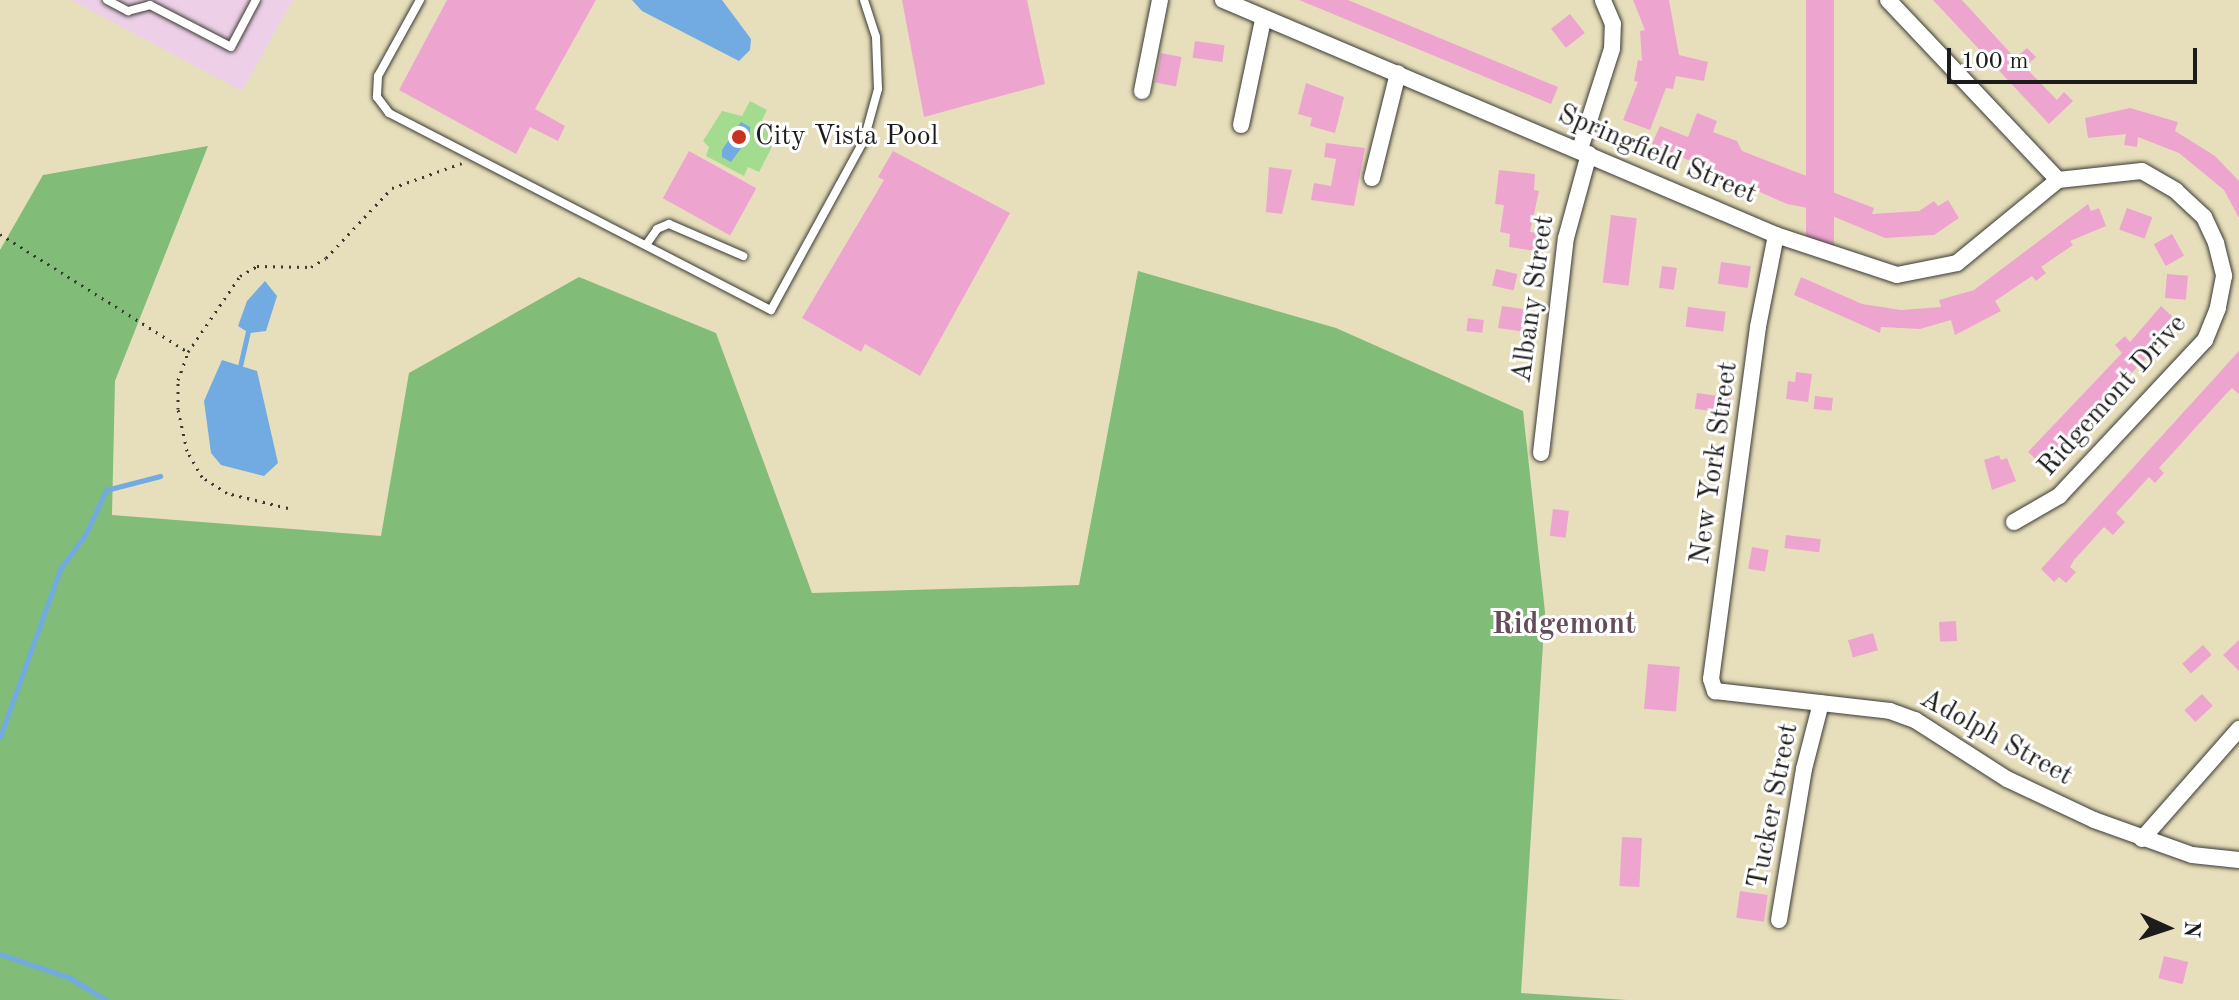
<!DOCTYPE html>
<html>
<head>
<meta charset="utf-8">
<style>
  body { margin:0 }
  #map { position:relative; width:2239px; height:1000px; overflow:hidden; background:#e7dfbb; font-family:"Old Standard TT",serif }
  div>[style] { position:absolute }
  .built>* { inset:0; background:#edd0e8 }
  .green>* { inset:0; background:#a3dc8e }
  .forest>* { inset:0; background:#82bc79 }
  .water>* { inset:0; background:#71abe1 }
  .stream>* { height:5px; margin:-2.5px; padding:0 2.5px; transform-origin:2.5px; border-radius:2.5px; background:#71abe1 }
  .building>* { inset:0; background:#eda5d0; transform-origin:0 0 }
  .path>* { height:3px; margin-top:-1.5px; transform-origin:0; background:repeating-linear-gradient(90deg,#3a3934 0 2px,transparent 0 8px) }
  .roads { filter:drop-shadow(0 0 2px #3a3934) drop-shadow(0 0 2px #3a3934) }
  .service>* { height:8px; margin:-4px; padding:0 4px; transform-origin:4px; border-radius:4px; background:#fff }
  .minor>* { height:16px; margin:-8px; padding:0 8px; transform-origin:8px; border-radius:8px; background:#fff }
  .dots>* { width:22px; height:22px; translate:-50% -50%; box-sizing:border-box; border:4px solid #fff; border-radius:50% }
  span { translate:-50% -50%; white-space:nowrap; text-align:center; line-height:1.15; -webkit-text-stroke:6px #fff; paint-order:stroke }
  .poi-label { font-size:28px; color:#1c1c1c }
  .left { translate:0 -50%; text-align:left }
  .street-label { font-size:28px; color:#1c1c1c }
  .neighbourhood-label { font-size:30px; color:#654c5b; font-weight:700 }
  .north { position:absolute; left:2127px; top:888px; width:80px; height:80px; -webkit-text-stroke:6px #fff; paint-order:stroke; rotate:93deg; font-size:22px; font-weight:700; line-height:32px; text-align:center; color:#1c1c1c }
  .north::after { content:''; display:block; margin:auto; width:28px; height:36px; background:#1c1c1c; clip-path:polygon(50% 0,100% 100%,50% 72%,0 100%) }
  .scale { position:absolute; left:1947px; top:48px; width:250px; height:36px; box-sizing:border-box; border:4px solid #1c1c1c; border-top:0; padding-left:10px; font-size:24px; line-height:28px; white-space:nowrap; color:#1c1c1c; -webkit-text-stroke:6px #fff; paint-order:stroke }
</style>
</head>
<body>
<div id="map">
  <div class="built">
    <i style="clip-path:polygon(71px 0,293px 0,242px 91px)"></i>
  </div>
  <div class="green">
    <i style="clip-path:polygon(750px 101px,767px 110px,760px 124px,776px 139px,759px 172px,748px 167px,744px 176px,706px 156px,709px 147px,703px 141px,722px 111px,742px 116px)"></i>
  </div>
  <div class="forest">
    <i style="clip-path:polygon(208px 146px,115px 381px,112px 515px,381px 536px,409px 373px,579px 277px,716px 333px,812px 593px,1079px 585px,1138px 271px,1336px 328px,1523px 411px,1545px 612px,1521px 993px,1627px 1000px,0 1000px,0 250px,43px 175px)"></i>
  </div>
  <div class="water">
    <i style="clip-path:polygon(632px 0,722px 0,751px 39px,750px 50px,739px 61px,642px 11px)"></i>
    <i style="clip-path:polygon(741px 122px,750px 127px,750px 136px,731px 162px,722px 157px,722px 150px)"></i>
    <i style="clip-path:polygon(265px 281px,277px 296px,266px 331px,249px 333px,238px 326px,247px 301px)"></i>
    <i style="clip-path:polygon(222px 360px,257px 371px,278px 463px,264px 476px,221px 465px,211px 453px,204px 401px)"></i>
  </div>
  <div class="stream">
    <i style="left:240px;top:366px;width:39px;rotate:-77deg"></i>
    <i style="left:0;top:737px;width:178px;rotate:-70.3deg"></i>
    <i style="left:60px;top:569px;width:42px;rotate:-53.7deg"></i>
    <i style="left:85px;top:535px;width:50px;rotate:-65deg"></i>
    <i style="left:106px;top:490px;width:56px;rotate:-14.5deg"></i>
    <i style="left:0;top:954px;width:74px;rotate:18.9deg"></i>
    <i style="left:70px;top:978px;width:42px;rotate:31.4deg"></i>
  </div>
  <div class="building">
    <i style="clip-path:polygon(447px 0,596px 0,535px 109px,565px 126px,558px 141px,530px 127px,516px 154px,399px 90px)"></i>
    <i style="clip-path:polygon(902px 0,1027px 0,1045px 84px,924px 117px)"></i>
    <i style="clip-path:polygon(1299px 0,1348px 0,1558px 87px,1551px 104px)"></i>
    <i style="clip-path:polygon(1633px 0,1669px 0,1679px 55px,1708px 62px,1704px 81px,1676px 76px,1673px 89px,1666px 88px,1650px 130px,1623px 120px,1638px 82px,1634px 81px,1638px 60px,1642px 61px,1640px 31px,1645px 30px)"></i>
    <i style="left:1806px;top:0;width:28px;height:253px"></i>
    <i style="clip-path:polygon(1933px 0,1962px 0,2015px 58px,2027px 48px,2036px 57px,2025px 67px,2057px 100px,2064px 92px,2073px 101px,2049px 124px)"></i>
    <i style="left:1570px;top:14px;width:24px;height:24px;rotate:52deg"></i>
    <i style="left:1195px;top:41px;width:30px;height:17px;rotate:8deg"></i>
    <i style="left:1161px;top:53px;width:21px;height:30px;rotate:11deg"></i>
    <i style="clip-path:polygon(1306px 83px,1344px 97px,1335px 133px,1310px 126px,1312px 118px,1298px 114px)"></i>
    <i style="clip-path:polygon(2130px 108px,2178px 122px,2175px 131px,2215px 156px,2239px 181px,2239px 218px,2224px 190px,2179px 153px,2138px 137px,2137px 147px,2124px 145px,2126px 134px,2088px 138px,2085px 118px)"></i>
    <i style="clip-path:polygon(1697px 113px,1717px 121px,1713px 132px,1737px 141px,1742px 151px,1825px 183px,1822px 188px,1874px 208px,1872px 214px,1919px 211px,1934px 201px,1938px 206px,1948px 200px,1959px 218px,1934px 235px,1885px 238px,1818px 210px,1787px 204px,1652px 144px,1660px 126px,1688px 137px)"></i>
    <i style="clip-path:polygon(1326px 143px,1365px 148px,1354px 206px,1311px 200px,1314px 183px,1331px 186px,1336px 159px,1324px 157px)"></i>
    <i style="left:689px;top:151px;width:77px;height:54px;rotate:29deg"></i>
    <i style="clip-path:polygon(893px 151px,1010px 213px,920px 376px,865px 344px,861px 352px,802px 318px,884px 180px,878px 177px)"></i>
    <i style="clip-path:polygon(1269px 167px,1292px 170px,1282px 214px,1266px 212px)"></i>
    <i style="clip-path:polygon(1499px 170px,1535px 174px,1534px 190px,1539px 191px,1530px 232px,1540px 233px,1537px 251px,1509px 247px,1510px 234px,1500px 232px,1504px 205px,1495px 204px)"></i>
    <i style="clip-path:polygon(2088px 204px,2091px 211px,2099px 208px,2106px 226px,2070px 241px,2073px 245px,2041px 267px,2046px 273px,2036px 281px,2032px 276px,1995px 301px,2001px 311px,1955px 335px,1951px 320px,1920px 329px,1881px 327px,1880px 333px,1794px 295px,1801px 277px,1862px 304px,1901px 310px,1941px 307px,1939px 300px,1974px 290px)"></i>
    <i style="left:2127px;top:208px;width:27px;height:23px;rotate:20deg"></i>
    <i style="left:1611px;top:215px;width:26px;height:68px;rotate:7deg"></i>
    <i style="left:2172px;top:234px;width:25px;height:21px;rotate:61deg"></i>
    <i style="left:1721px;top:262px;width:30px;height:22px;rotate:8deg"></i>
    <i style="left:1662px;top:266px;width:15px;height:22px;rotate:8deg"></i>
    <i style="left:1496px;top:269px;width:22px;height:17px;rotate:13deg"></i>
    <i style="left:2167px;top:274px;width:21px;height:24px;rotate:5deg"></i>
    <i style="clip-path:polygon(1502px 306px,1542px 312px,1541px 324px,1533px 323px,1532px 333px,1498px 328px)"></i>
    <i style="clip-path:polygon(2161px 306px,2176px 320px,2152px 347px,2154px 350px,2042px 465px,2028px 452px,2122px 353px,2115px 345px,2125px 336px,2130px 342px)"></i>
    <i style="left:1688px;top:307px;width:38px;height:20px;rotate:7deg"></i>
    <i style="left:1468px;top:318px;width:16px;height:13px;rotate:7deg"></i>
    <i style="clip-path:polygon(2239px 351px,2239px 394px,2232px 388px,2226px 394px,2159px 468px,2164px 473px,2155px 483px,2149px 477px,2116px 513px,2125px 522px,2113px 535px,2104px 527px,2074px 560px,2070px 567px,2076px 572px,2066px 583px,2059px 577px,2054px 582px,2041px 569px)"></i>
    <i style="clip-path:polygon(1796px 372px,1812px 374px,1808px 402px,1786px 399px,1788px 381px,1795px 382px)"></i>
    <i style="left:1697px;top:393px;width:34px;height:16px;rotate:8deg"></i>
    <i style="left:1815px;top:396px;width:18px;height:13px;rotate:6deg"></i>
    <i style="clip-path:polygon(1999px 455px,2001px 460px,2007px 458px,2016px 481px,1992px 490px,1984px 460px)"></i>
    <i style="left:1553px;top:509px;width:16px;height:27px;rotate:7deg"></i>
    <i style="left:1786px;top:535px;width:35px;height:13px;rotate:7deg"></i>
    <i style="left:1752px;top:547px;width:17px;height:22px;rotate:10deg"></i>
    <i style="left:1956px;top:621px;width:20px;height:17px;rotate:87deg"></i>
    <i style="left:1873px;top:633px;width:18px;height:26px;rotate:74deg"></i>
    <i style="clip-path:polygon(2239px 640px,2239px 671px,2223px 655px)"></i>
    <i style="left:2203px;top:645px;width:13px;height:28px;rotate:48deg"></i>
    <i style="left:1648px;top:664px;width:32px;height:45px;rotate:5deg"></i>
    <i style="left:2202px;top:694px;width:16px;height:24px;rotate:47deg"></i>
    <i style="left:1622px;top:837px;width:20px;height:49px;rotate:3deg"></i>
    <i style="left:1740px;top:891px;width:28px;height:27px;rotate:8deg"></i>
    <i style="left:2164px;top:956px;width:25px;height:23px;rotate:14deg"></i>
  </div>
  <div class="path">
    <i style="left:0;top:234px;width:222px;rotate:32.1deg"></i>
    <i style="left:288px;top:508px;width:63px;rotate:-166.2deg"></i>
    <i style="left:227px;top:493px;width:30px;rotate:-147deg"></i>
    <i style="left:202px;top:477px;width:30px;rotate:-120deg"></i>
    <i style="left:187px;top:451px;width:43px;rotate:-102.1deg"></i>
    <i style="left:178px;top:409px;width:29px;rotate:-90deg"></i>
    <i style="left:178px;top:380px;width:30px;rotate:-70deg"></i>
    <i style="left:188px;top:352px;width:92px;rotate:-55.6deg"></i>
    <i style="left:240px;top:276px;width:20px;rotate:-30deg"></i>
    <i style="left:257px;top:266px;width:54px;rotate:1.1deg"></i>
    <i style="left:311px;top:267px;width:17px;rotate:-31deg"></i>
    <i style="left:326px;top:258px;width:96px;rotate:-46.7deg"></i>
    <i style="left:392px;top:188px;width:74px;rotate:-19.7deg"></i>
  </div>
  <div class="roads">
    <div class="service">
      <i style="left:107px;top:0;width:24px;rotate:28deg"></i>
      <i style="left:128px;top:11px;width:23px;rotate:-15deg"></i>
      <i style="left:150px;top:5px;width:91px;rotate:27.4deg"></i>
      <i style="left:231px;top:47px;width:53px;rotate:-62deg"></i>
      <i style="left:420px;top:0;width:87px;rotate:118.9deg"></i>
      <i style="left:378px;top:76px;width:21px;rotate:93deg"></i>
      <i style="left:377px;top:97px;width:20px;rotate:53deg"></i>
      <i style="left:389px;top:113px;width:430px;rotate:27.3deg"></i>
      <i style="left:771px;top:310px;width:194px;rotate:-61.3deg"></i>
      <i style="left:864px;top:140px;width:53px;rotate:-74.6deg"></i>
      <i style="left:878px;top:89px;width:52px;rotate:-92.2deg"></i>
      <i style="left:876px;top:37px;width:39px;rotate:-108deg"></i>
      <i style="left:646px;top:245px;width:19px;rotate:-55deg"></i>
      <i style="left:657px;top:229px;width:13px;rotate:-23deg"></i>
      <i style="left:669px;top:224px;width:81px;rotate:23.4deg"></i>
    </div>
    <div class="minor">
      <i style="left:1223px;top:0;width:601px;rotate:23.02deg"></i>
      <i style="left:1776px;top:235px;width:127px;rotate:18.3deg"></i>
      <i style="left:1897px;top:275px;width:61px;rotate:-11.3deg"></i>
      <i style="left:1957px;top:263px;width:131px;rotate:-39.4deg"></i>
      <i style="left:1888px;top:0;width:248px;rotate:46.6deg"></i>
      <i style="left:2058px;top:180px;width:84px;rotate:-6.1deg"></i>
      <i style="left:2142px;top:171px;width:39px;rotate:30deg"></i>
      <i style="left:2176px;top:191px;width:38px;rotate:43deg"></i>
      <i style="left:2204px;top:217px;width:29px;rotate:65deg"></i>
      <i style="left:2216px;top:243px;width:34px;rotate:76deg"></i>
      <i style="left:2224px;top:276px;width:33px;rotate:101deg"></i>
      <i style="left:2218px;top:308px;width:35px;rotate:112deg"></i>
      <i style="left:2205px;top:340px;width:214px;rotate:133.1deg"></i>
      <i style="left:2059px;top:496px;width:52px;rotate:150deg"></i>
      <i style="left:1142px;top:91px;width:93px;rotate:-78.8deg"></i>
      <i style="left:1241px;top:125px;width:107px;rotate:-78.2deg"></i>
      <i style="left:1580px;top:149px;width:105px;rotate:-72.3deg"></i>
      <i style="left:1612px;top:49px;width:25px;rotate:-88deg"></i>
      <i style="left:1613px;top:24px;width:26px;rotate:-113deg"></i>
      <i style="left:1372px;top:178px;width:108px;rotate:-76.1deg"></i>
      <i style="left:1776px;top:235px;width:94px;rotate:101.1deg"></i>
      <i style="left:1758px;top:327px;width:355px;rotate:97.6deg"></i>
      <i style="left:1711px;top:679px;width:13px;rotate:72deg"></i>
      <i style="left:1715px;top:691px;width:176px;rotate:6.5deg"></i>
      <i style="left:1890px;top:711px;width:27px;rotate:20deg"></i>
      <i style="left:1915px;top:720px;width:109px;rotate:32.7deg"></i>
      <i style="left:2007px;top:779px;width:96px;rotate:25.2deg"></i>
      <i style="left:2094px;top:820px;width:104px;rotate:19.7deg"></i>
      <i style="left:2192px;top:855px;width:47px;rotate:6.1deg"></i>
      <i style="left:1541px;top:453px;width:216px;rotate:-83.4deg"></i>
      <i style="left:1566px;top:238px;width:87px;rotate:-74.7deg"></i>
      <i style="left:2142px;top:839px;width:147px;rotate:-48.6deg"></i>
      <i style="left:1779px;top:920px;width:153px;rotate:-80.6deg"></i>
      <i style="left:1804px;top:769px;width:68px;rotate:-75.6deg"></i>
    </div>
  </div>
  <div class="dots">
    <i style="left:739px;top:137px;background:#c8321e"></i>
  </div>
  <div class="poi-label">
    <span class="left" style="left:755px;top:137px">City Vista Pool</span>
  </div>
  <div class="street-label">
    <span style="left:1657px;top:155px;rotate:23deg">Springfield Street</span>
    <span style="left:1534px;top:299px;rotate:-82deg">Albany Street</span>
    <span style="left:2113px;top:396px;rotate:-48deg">Ridgemont Drive</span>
    <span style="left:1715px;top:463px;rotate:-82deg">New York Street</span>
    <span style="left:1996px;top:738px;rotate:29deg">Adolph Street</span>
    <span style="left:1774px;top:806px;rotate:-79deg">Tucker Street</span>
  </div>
  <div class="neighbourhood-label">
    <span style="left:1564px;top:625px">Ridgemont</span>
  </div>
  <div class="north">N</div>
  <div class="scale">100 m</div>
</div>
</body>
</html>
